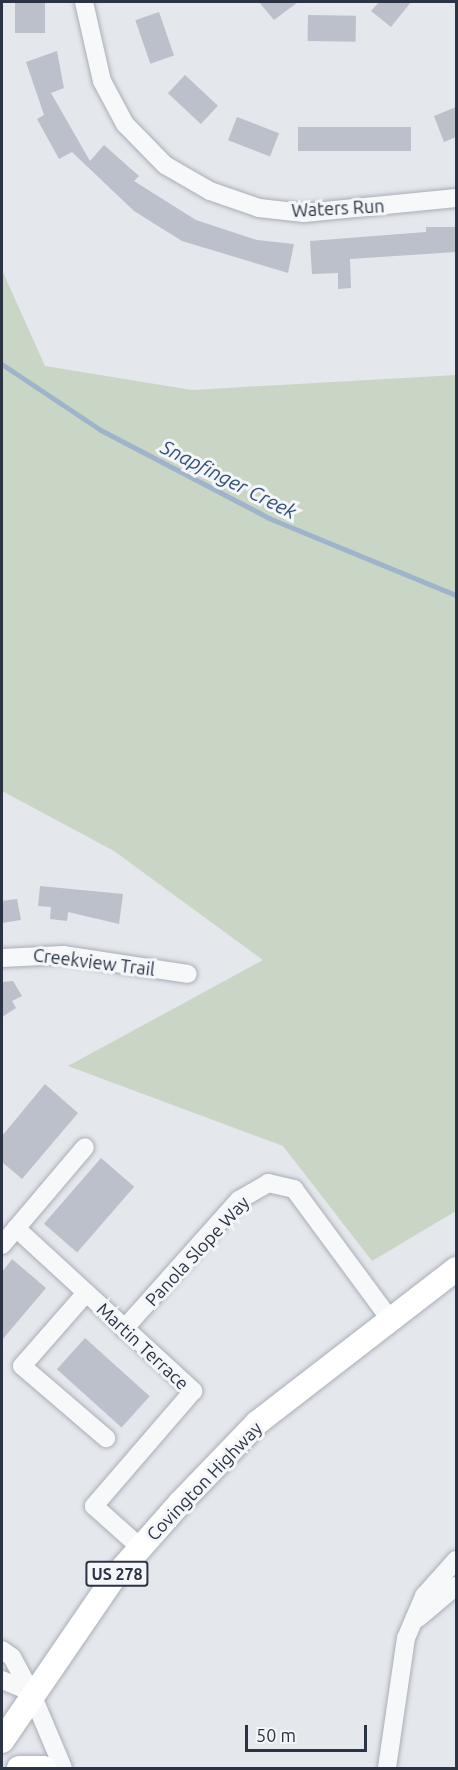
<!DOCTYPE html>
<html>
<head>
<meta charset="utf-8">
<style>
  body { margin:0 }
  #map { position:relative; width:458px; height:1770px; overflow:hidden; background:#e4e7ec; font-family:Ubuntu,sans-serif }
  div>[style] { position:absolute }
  .green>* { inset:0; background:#c9d6c5 }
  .stream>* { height:4.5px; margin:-2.25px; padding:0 2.25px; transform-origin:2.25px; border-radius:2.25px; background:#9fb4cc }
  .building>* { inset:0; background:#bbc0ca; transform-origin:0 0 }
  .roads { filter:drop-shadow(0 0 2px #a9aeb7) drop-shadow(0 0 2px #a9aeb7) }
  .minor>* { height:18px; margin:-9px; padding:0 9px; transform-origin:9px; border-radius:9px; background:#f7f8fa }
  .major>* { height:24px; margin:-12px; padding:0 12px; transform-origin:12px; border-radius:12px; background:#fff }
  span { translate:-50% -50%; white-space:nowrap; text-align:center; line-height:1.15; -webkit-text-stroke:6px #f4f6f9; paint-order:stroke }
  .shield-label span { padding:2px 4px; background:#f4f6f9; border:2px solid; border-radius:4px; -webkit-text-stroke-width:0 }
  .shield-label { font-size:16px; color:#2b3445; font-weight:700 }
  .street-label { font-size:18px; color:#2b3445 }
  .water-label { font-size:20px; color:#34527a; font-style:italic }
  .frame { position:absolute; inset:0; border:3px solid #2b3445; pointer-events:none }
  .scale { position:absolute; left:245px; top:1725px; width:122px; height:27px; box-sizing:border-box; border:3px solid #2b3445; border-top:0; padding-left:8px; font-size:18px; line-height:21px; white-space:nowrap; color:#2b3445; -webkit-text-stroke:4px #f4f6f9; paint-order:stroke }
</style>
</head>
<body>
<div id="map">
  <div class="green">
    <i style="clip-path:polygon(2px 270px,45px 366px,192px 390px,456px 375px,456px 1211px,372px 1261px,283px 1146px,68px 1066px,263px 960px,114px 851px,2px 791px)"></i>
  </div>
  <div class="stream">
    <i style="left:2px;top:364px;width:119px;rotate:33.7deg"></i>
    <i style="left:101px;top:430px;width:190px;rotate:27.6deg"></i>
    <i style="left:269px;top:518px;width:202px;rotate:22.4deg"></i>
  </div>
  <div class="building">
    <i style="left:15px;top:2px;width:30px;height:31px"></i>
    <i style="clip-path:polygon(259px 2px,298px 2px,274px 20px)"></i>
    <i style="clip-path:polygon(379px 2px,411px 2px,391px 27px,371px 11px)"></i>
    <i style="left:159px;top:12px;width:46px;height:25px;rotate:71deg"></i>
    <i style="left:308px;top:15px;width:48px;height:26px;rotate:1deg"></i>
    <i style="clip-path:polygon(57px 51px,64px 88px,51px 93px,90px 161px,104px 145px,139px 176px,134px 181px,196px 220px,257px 240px,294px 244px,288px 273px,182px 241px,134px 211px,72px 152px,59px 159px,37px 119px,44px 115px,26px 62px)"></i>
    <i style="left:185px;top:75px;width:45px;height:25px;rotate:43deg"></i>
    <i style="clip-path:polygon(456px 107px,456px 137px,444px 142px,434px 116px)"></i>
    <i style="left:237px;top:117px;width:45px;height:25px;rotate:21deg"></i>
    <i style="left:411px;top:127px;width:24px;height:113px;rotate:90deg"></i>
    <i style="clip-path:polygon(426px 227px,456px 227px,456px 252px,350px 259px,351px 288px,338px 289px,338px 273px,312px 274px,310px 241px,426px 232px)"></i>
    <i style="clip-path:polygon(40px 886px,123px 894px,119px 924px,68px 912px,67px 921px,50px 919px,51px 907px,38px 906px)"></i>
    <i style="clip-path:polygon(17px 899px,21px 920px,2px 923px,2px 901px)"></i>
    <i style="clip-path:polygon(13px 981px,22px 996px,12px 1001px,16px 1008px,2px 1017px,2px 982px)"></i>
    <i style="clip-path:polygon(45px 1084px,78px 1113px,22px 1179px,2px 1162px,2px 1136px)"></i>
    <i style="left:101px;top:1158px;width:44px;height:87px;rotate:41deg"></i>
    <i style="clip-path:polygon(12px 1259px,46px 1288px,2px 1340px,2px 1272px)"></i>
    <i style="left:85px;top:1338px;width:87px;height:42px;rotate:42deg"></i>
  </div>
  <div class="roads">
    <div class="minor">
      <i style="left:84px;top:2px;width:81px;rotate:77.2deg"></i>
      <i style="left:102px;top:81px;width:49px;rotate:61.9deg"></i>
      <i style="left:125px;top:124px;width:57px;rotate:45.7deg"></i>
      <i style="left:165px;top:165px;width:52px;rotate:30deg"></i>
      <i style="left:210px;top:191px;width:52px;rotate:19.1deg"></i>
      <i style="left:259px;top:208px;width:45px;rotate:6.3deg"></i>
      <i style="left:304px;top:213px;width:153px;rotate:-5.6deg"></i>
      <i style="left:2px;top:958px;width:61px;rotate:-2.8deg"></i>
      <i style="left:63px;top:955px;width:126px;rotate:8.6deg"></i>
      <i style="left:16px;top:1228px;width:241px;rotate:42.6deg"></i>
      <i style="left:193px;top:1391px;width:152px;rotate:130.7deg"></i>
      <i style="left:94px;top:1506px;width:63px;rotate:41.8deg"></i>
      <i style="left:2px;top:1245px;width:128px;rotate:-49.7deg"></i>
      <i style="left:86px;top:1293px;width:97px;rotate:131.2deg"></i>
      <i style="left:22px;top:1366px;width:111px;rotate:40.6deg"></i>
      <i style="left:124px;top:1329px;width:173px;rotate:-48.3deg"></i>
      <i style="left:239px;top:1200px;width:34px;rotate:-30deg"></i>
      <i style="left:268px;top:1183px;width:27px;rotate:13deg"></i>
      <i style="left:294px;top:1189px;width:160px;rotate:53.6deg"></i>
      <i style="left:418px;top:1618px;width:50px;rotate:-40.1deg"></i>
      <i style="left:2px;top:1650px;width:12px;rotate:35deg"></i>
      <i style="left:12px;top:1657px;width:40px;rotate:62deg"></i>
      <i style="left:31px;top:1692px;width:82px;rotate:67.2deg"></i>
      <i style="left:2px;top:1680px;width:31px;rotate:22deg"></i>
      <i style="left:387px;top:1768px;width:131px;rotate:-81.7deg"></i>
      <i style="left:406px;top:1638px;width:46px;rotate:-66.8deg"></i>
      <i style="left:424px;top:1596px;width:48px;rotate:-48.4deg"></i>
    </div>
    <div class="major">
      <i style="left:2px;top:1741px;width:196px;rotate:-55.6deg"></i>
      <i style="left:113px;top:1579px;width:101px;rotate:-48.6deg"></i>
      <i style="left:180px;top:1503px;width:111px;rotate:-46.1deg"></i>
      <i style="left:257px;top:1423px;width:252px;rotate:-37.7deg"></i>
      <i style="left:19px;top:1768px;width:25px"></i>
    </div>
  </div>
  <div class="shield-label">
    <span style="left:117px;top:1574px">US 278</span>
  </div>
  <div class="street-label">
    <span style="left:338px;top:208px;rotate:-3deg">Waters Run</span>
    <span style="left:94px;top:962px;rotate:7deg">Creekview Trail</span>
    <span style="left:197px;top:1251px;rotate:-47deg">Panola Slope Way</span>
    <span style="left:143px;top:1346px;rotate:43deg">Martin Terrace</span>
    <span style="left:204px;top:1481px;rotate:-46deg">Covington Highway</span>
  </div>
  <div class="water-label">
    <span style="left:229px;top:479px;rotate:27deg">Snapfinger Creek</span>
  </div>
  <div class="frame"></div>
  <div class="scale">50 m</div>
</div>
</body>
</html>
